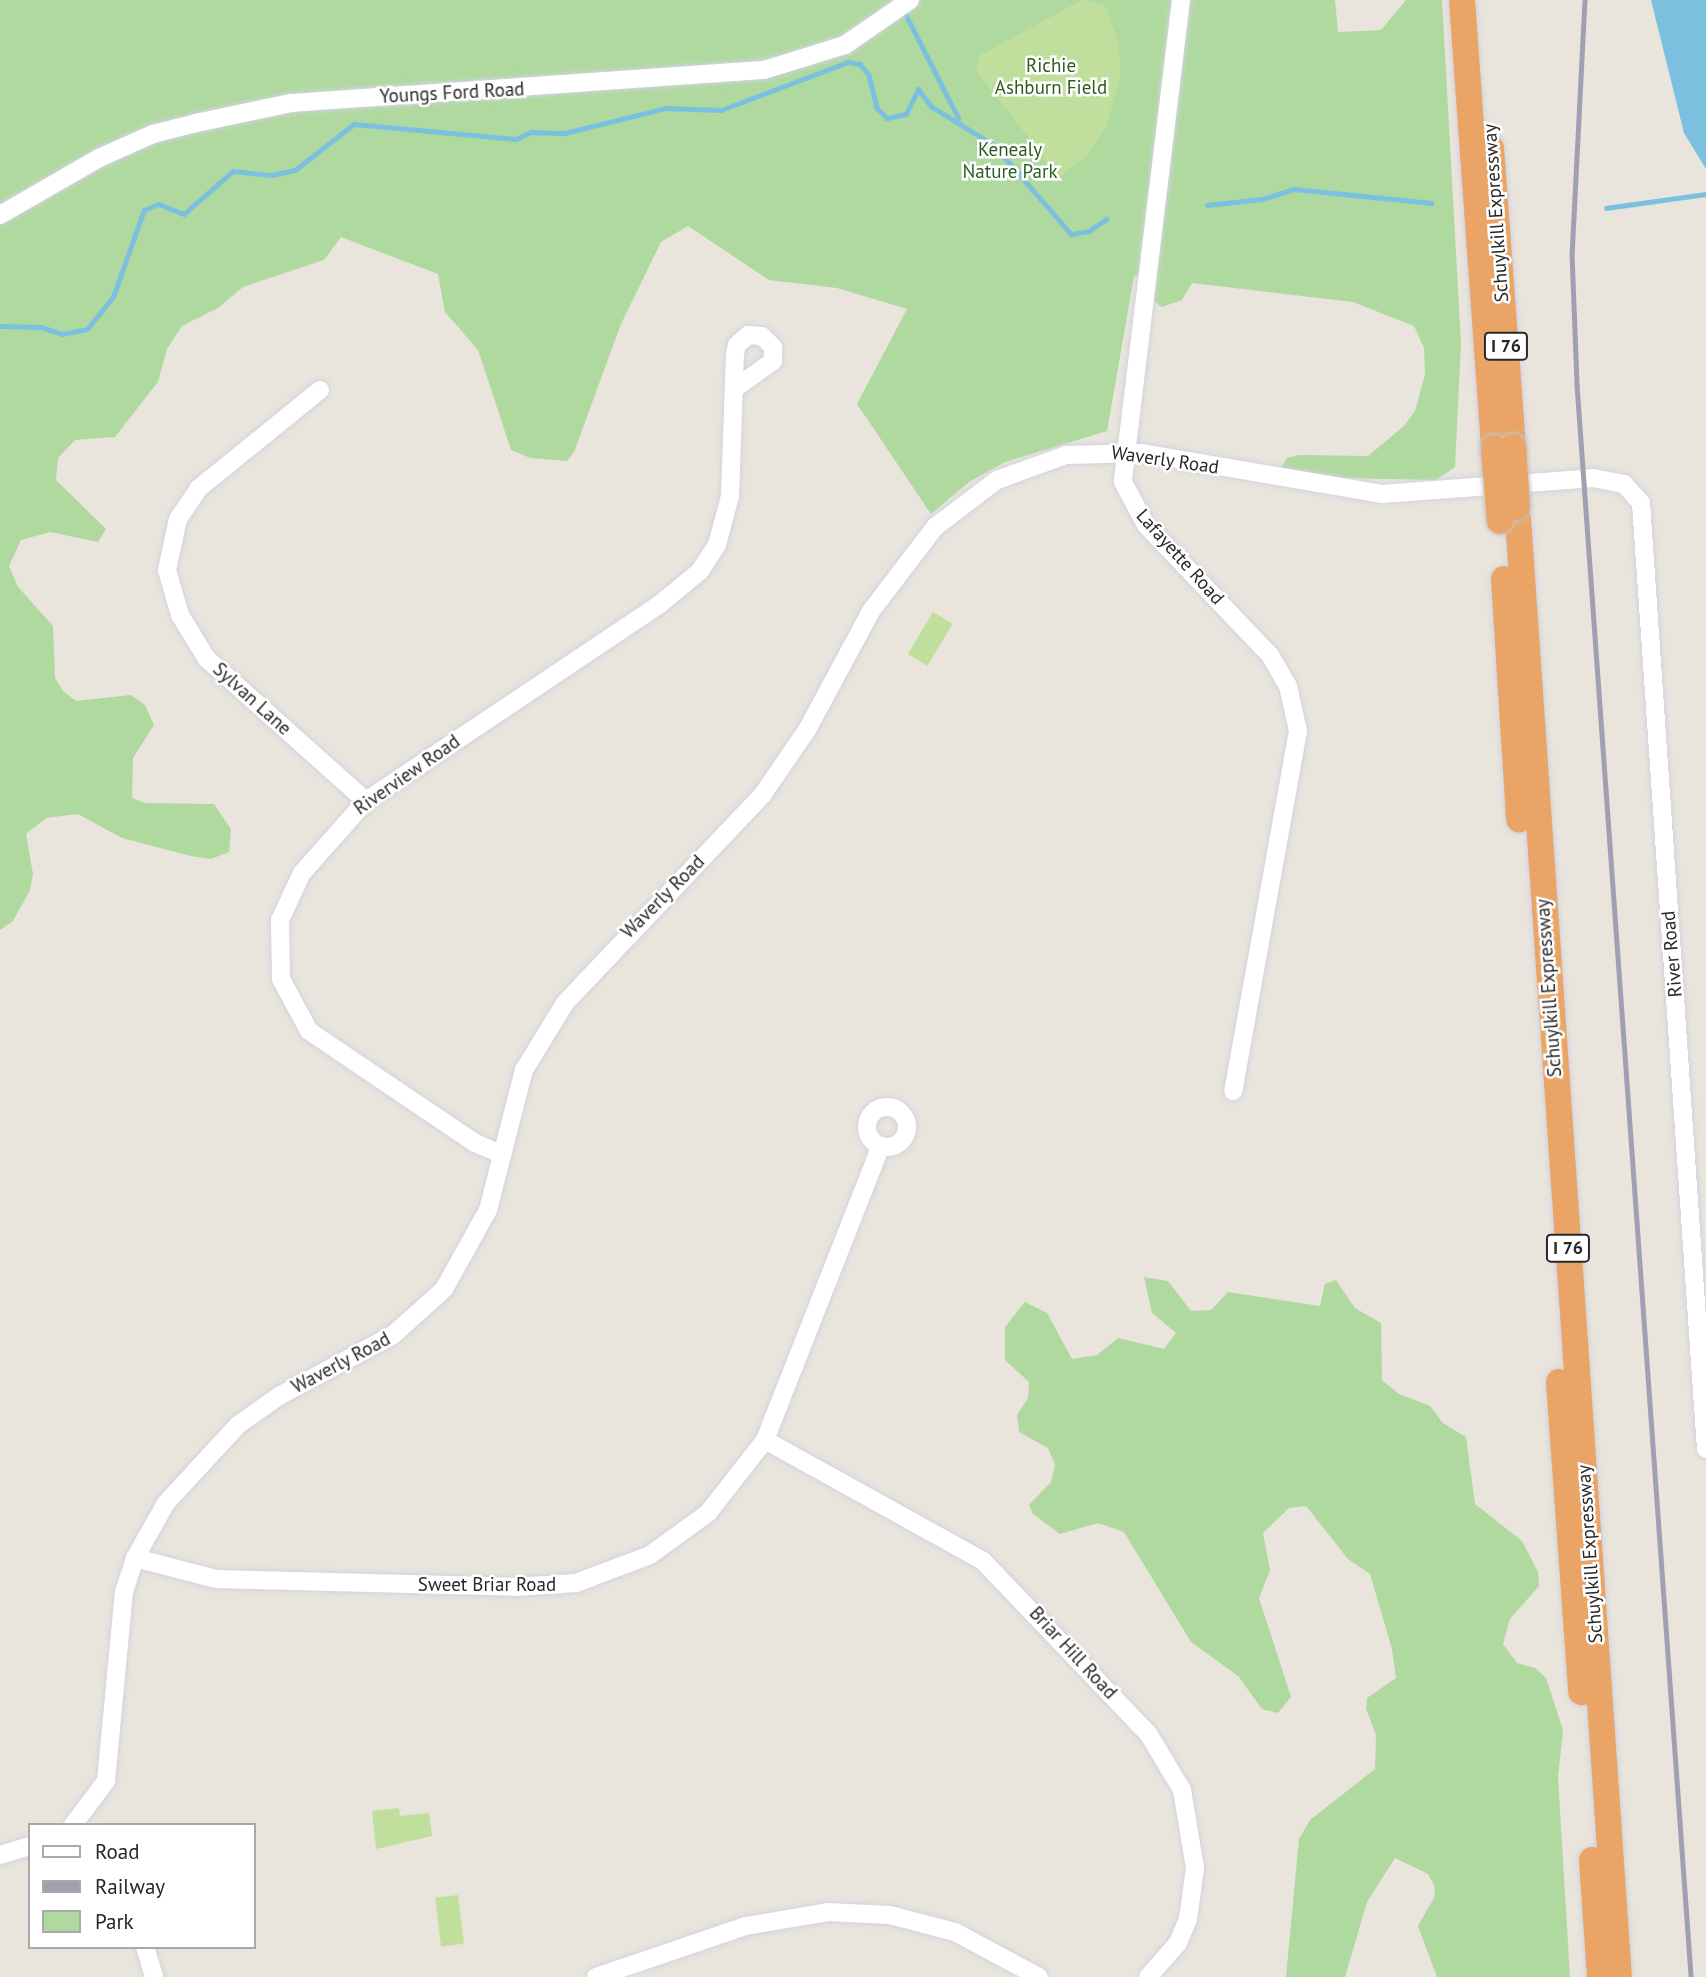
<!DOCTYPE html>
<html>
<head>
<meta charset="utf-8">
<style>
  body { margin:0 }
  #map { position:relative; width:1706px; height:1977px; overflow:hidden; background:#e9e4dc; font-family:"PT Sans",sans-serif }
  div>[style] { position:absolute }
  .green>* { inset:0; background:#b0d99f }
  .pitch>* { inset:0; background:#c0df9c; transform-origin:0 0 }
  .water>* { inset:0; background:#7bc0df }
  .stream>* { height:4.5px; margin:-2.25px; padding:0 2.25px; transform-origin:2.25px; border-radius:2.25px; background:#7bc0df }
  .roads { filter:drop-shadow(0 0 2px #d1d3e0) drop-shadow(0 0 2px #d1d3e0) }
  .minor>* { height:18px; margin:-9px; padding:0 9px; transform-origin:9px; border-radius:9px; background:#fff }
  .minor>.ring { margin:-9px; padding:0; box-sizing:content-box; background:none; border:18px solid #fff; border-radius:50% }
  .highway>* { height:26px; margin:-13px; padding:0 13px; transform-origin:13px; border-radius:13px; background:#eaa566 }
  .rail>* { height:4.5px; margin:-2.25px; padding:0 2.25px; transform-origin:2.25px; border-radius:2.25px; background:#9fa1b0 }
  .bridges { filter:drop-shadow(0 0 2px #c3c3c3) drop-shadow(0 0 2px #c3c3c3) }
  .highway-bridge>* { height:26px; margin:-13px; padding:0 13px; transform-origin:13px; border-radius:13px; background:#eaa566 }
  span { translate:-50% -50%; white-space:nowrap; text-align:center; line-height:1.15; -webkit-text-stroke:5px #fff; paint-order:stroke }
  .shield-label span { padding:2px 5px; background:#fff; border:2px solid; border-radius:5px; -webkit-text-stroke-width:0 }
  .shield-label { font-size:18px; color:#282828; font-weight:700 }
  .park-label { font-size:19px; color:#2c5c22 }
  .street-label { font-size:19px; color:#282828 }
  .legend { position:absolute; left:28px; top:1823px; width:228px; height:126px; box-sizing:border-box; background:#fff; border:2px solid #a9a9a9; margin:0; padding:9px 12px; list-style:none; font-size:21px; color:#282828 }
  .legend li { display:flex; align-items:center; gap:14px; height:35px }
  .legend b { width:35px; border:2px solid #a9a9a9 }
</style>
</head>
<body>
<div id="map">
  <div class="green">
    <i style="clip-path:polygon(0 0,1335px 0,1338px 32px,1381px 30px,1406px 0,1442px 0,1461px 343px,1455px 467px,1436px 480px,1297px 477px,1280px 469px,1287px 458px,1299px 455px,1368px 456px,1404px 426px,1415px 411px,1425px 374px,1424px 348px,1414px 326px,1353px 302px,1192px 283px,1182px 300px,1162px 307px,1152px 300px,1150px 278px,1134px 276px,1107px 431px,1005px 462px,969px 482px,931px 514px,857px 404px,907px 309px,837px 288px,769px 280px,688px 226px,661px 242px,621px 324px,574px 452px,567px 461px,530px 458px,511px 450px,478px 350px,445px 312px,438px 274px,341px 237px,324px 260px,243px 287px,218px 308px,182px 326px,167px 349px,158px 382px,115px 437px,75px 440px,58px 458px,56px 480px,106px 529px,98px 542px,50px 532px,21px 540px,9px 566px,18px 587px,53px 626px,55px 678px,64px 692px,76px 701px,131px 695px,145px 705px,154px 725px,133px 758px,132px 798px,145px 803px,214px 804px,231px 829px,229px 852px,211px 859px,191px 856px,122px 838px,78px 814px,46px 818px,26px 834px,33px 874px,30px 890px,13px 921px,0 930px)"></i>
    <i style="clip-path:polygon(1144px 1277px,1168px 1281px,1191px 1311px,1211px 1310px,1228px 1292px,1320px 1306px,1325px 1284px,1336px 1280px,1355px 1308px,1381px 1323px,1382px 1380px,1399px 1394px,1430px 1406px,1443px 1423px,1466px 1437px,1475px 1504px,1522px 1541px,1538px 1572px,1539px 1586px,1510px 1619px,1503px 1644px,1517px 1663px,1535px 1668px,1546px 1678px,1563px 1730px,1558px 1777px,1570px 1977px,1437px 1977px,1418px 1926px,1435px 1896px,1434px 1885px,1428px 1874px,1395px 1858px,1367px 1902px,1345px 1977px,1286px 1977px,1299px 1839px,1310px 1820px,1375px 1769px,1376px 1735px,1366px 1709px,1367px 1698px,1396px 1678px,1392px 1649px,1370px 1574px,1348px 1559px,1306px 1506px,1289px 1508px,1263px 1533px,1270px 1570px,1259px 1598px,1291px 1697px,1278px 1713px,1262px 1709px,1238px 1676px,1191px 1642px,1124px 1532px,1098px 1523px,1060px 1534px,1033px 1514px,1029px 1505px,1051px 1482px,1055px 1465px,1048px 1448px,1019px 1432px,1017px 1415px,1028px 1398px,1029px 1382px,1005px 1360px,1005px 1327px,1025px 1302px,1047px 1313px,1072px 1359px,1097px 1355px,1118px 1338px,1164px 1349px,1176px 1333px,1152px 1313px)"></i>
  </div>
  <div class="pitch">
    <i style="clip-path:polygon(1082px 0,1105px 5px,1118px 41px,1121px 75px,1106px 127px,1087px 155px,1059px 177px,976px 70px,979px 56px)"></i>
    <i style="left:933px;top:612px;width:23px;height:49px;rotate:31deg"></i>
    <i style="clip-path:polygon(399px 1808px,400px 1816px,429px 1813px,432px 1836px,376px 1849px,372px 1811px)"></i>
    <i style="left:458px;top:1895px;width:49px;height:23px;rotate:83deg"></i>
  </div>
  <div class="water">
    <i style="clip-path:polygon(1651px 0,1706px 0,1706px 169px,1684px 133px)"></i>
  </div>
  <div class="stream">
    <i style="left:903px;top:9px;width:123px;rotate:63deg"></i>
    <i style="left:1207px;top:205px;width:56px;rotate:-6.1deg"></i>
    <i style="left:1263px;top:199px;width:33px;rotate:-18deg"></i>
    <i style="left:1294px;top:189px;width:138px;rotate:5.8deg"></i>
    <i style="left:1606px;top:208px;width:101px;rotate:-8deg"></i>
    <i style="left:0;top:326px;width:41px;rotate:1.4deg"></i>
    <i style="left:41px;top:327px;width:22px;rotate:18deg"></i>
    <i style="left:62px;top:334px;width:25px;rotate:-11deg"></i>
    <i style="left:87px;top:329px;width:41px;rotate:-50.9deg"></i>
    <i style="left:113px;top:297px;width:92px;rotate:-70.4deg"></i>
    <i style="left:144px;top:210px;width:16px;rotate:-22deg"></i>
    <i style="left:159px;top:204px;width:27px;rotate:22deg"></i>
    <i style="left:184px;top:214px;width:65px;rotate:-41.3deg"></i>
    <i style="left:233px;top:171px;width:39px;rotate:6deg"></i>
    <i style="left:272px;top:175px;width:24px;rotate:-12deg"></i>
    <i style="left:295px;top:170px;width:75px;rotate:-37.9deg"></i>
    <i style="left:354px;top:124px;width:163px;rotate:5.3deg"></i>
    <i style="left:516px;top:139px;width:17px;rotate:-25deg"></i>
    <i style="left:531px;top:132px;width:34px;rotate:2deg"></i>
    <i style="left:565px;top:133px;width:104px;rotate:-13.9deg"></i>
    <i style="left:666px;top:108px;width:55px;rotate:2.1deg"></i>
    <i style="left:721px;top:110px;width:136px;rotate:-20.7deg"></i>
    <i style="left:848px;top:62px;width:12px;rotate:9deg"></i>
    <i style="left:860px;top:64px;width:14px;rotate:51deg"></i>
    <i style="left:869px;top:75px;width:34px;rotate:76deg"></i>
    <i style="left:877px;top:108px;width:14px;rotate:45deg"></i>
    <i style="left:887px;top:118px;width:19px;rotate:-12deg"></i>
    <i style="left:906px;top:114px;width:28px;rotate:-64deg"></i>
    <i style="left:918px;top:89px;width:23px;rotate:52deg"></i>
    <i style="left:932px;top:107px;width:73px;rotate:31.5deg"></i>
    <i style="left:994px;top:145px;width:118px;rotate:49.1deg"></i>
    <i style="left:1071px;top:234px;width:18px;rotate:-9deg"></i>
    <i style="left:1089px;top:231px;width:21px;rotate:-35deg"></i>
  </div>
  <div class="roads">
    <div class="minor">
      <i style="left:1181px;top:0;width:485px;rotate:96.9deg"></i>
      <i style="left:1123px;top:482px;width:49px;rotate:61.9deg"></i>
      <i style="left:1146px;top:525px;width:180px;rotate:46.4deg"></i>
      <i style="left:1270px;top:655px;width:36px;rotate:60deg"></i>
      <i style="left:1288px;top:686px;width:46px;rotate:77.5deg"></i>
      <i style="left:1298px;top:731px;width:366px;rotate:100.2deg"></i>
      <i style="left:0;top:215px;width:114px;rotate:-29.9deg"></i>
      <i style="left:99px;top:158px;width:59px;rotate:-24deg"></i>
      <i style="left:153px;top:134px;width:44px;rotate:-14.3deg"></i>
      <i style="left:196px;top:123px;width:97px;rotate:-11.9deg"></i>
      <i style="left:291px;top:103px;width:474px;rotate:-4deg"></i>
      <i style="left:764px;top:70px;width:85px;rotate:-17.2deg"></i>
      <i style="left:845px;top:45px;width:79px;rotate:-34.7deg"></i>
      <i style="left:320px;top:390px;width:156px;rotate:141deg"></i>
      <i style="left:199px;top:488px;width:37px;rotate:124deg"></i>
      <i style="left:178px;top:519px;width:52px;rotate:102.2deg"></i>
      <i style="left:167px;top:570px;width:47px;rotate:73.9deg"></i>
      <i style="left:180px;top:615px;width:52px;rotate:58.5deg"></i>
      <i style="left:207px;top:659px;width:213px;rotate:41.8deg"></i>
      <i class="ring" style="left:867px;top:1107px;width:22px;height:22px"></i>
      <i style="left:501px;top:1154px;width:28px;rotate:-157deg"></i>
      <i style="left:475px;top:1143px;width:200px;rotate:-146deg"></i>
      <i style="left:309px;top:1031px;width:59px;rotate:-118.3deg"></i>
      <i style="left:281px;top:979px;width:59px;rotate:-91deg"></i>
      <i style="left:280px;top:920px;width:52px;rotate:-64.9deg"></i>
      <i style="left:302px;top:873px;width:96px;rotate:-48.4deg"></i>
      <i style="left:366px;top:801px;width:354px;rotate:-33.8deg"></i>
      <i style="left:660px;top:604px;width:52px;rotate:-39.5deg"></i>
      <i style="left:700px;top:571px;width:31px;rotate:-57deg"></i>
      <i style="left:717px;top:545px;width:51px;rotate:-75.1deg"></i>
      <i style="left:730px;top:496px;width:142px;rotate:-88deg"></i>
      <i style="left:735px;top:354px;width:9px;rotate:-77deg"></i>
      <i style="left:737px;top:345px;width:15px;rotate:-42deg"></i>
      <i style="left:748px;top:335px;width:14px;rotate:4deg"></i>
      <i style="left:762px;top:336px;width:16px;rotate:45deg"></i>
      <i style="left:773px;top:347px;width:14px;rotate:90deg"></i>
      <i style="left:773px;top:361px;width:48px;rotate:144.3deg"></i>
      <i style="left:765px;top:1440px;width:249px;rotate:29deg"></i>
      <i style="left:983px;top:1561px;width:240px;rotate:46.3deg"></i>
      <i style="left:1149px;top:1735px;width:64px;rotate:59deg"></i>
      <i style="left:1182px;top:1790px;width:79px;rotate:80.5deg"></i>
      <i style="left:1195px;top:1868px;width:51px;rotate:97.8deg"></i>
      <i style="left:1188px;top:1919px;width:26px;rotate:113deg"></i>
      <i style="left:1178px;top:1943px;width:45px;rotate:131.4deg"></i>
      <i style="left:135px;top:1558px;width:84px;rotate:14.5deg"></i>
      <i style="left:216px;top:1579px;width:300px;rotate:1.5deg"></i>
      <i style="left:516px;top:1587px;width:60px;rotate:-3.8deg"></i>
      <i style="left:576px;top:1583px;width:79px;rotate:-20.7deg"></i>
      <i style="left:650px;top:1555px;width:72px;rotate:-35.9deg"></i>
      <i style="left:708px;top:1513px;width:93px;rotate:-52deg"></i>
      <i style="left:765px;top:1440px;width:316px;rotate:-68.5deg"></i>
      <i style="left:73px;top:1825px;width:55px;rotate:-53.1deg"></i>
      <i style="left:106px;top:1781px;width:190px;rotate:-84.6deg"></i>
      <i style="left:124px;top:1592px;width:36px;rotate:-72deg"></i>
      <i style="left:135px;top:1558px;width:63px;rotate:-60.6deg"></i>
      <i style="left:166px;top:1503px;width:106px;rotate:-47.3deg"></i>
      <i style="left:238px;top:1425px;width:50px;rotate:-35.3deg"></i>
      <i style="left:279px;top:1396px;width:129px;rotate:-28.2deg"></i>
      <i style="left:393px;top:1335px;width:69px;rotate:-42deg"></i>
      <i style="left:444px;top:1289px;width:90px;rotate:-60.9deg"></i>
      <i style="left:488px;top:1210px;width:145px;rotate:-75.6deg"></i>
      <i style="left:524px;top:1070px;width:79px;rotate:-58.5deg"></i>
      <i style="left:565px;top:1003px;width:288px;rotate:-46.5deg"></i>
      <i style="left:763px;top:794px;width:78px;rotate:-55.5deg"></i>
      <i style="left:807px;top:730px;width:135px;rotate:-61.7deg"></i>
      <i style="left:871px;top:611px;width:106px;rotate:-52.7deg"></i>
      <i style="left:935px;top:527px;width:78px;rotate:-37.2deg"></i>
      <i style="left:997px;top:480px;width:73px;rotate:-19.9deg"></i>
      <i style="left:1066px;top:455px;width:76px;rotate:-1.5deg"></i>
      <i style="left:1142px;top:453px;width:243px;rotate:9.7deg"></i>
      <i style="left:1382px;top:494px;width:212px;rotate:-4.3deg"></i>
      <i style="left:1593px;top:478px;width:32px;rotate:11deg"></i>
      <i style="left:1624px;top:484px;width:25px;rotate:48deg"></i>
      <i style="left:1641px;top:503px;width:948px;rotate:86.07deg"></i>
      <i style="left:0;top:1855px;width:31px;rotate:-17deg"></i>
      <i style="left:145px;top:1947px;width:31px;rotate:73deg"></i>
      <i style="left:596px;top:1977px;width:158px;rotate:-18.8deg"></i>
      <i style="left:746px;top:1926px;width:83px;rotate:-9.7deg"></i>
      <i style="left:828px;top:1912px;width:62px;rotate:2.8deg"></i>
      <i style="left:890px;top:1915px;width:67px;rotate:14.7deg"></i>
      <i style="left:955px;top:1932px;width:95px;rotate:28.2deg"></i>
    </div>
    <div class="highway">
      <i style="left:1462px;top:0;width:449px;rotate:85.9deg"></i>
      <i style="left:1491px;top:148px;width:300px;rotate:85.8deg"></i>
      <i style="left:1518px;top:519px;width:1461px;rotate:86.04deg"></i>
      <i style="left:1504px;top:579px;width:241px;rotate:86.4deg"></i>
      <i style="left:1559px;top:1382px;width:311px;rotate:85.9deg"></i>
      <i style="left:1592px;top:1860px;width:117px;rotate:86.1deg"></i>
    </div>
  </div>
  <div class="rail">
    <i style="left:1585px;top:0;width:253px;rotate:92.9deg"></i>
    <i style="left:1572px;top:253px;width:132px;rotate:87.8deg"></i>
    <i style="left:1577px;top:385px;width:1596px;rotate:85.9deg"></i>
  </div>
  <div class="bridges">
    <div class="highway-bridge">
      <i style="left:1513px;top:447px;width:60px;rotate:86.2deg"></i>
      <i style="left:1494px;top:448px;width:73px;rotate:85.3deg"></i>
    </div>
  </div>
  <div class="shield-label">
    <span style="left:1506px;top:346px">I 76</span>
    <span style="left:1568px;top:1248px">I 76</span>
  </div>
  <div class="park-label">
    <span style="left:1051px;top:77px">Richie<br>Ashburn Field</span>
    <span style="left:1010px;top:161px">Kenealy<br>Nature Park</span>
  </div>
  <div class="street-label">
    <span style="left:452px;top:93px;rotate:-3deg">Youngs Ford Road</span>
    <span style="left:1496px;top:213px;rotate:-94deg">Schuylkill Expressway</span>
    <span style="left:1165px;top:460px;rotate:8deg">Waverly Road</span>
    <span style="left:1180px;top:557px;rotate:48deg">Lafayette Road</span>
    <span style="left:252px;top:699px;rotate:42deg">Sylvan Lane</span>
    <span style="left:407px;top:775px;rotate:-35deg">Riverview Road</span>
    <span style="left:663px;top:897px;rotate:-45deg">Waverly Road</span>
    <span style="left:1672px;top:954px;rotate:-95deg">River Road</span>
    <span style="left:1549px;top:988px;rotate:-94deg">Schuylkill Expressway</span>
    <span style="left:341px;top:1363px;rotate:-28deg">Waverly Road</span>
    <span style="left:1590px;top:1554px;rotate:-94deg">Schuylkill Expressway</span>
    <span style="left:487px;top:1585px">Sweet Briar Road</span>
    <span style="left:1073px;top:1653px;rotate:47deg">Briar Hill Road</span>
  </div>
  <ul class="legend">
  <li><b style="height:9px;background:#fff"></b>Road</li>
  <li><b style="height:9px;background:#9fa1b0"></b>Railway</li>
  <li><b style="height:19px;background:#b0d99f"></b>Park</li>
  </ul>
</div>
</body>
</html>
